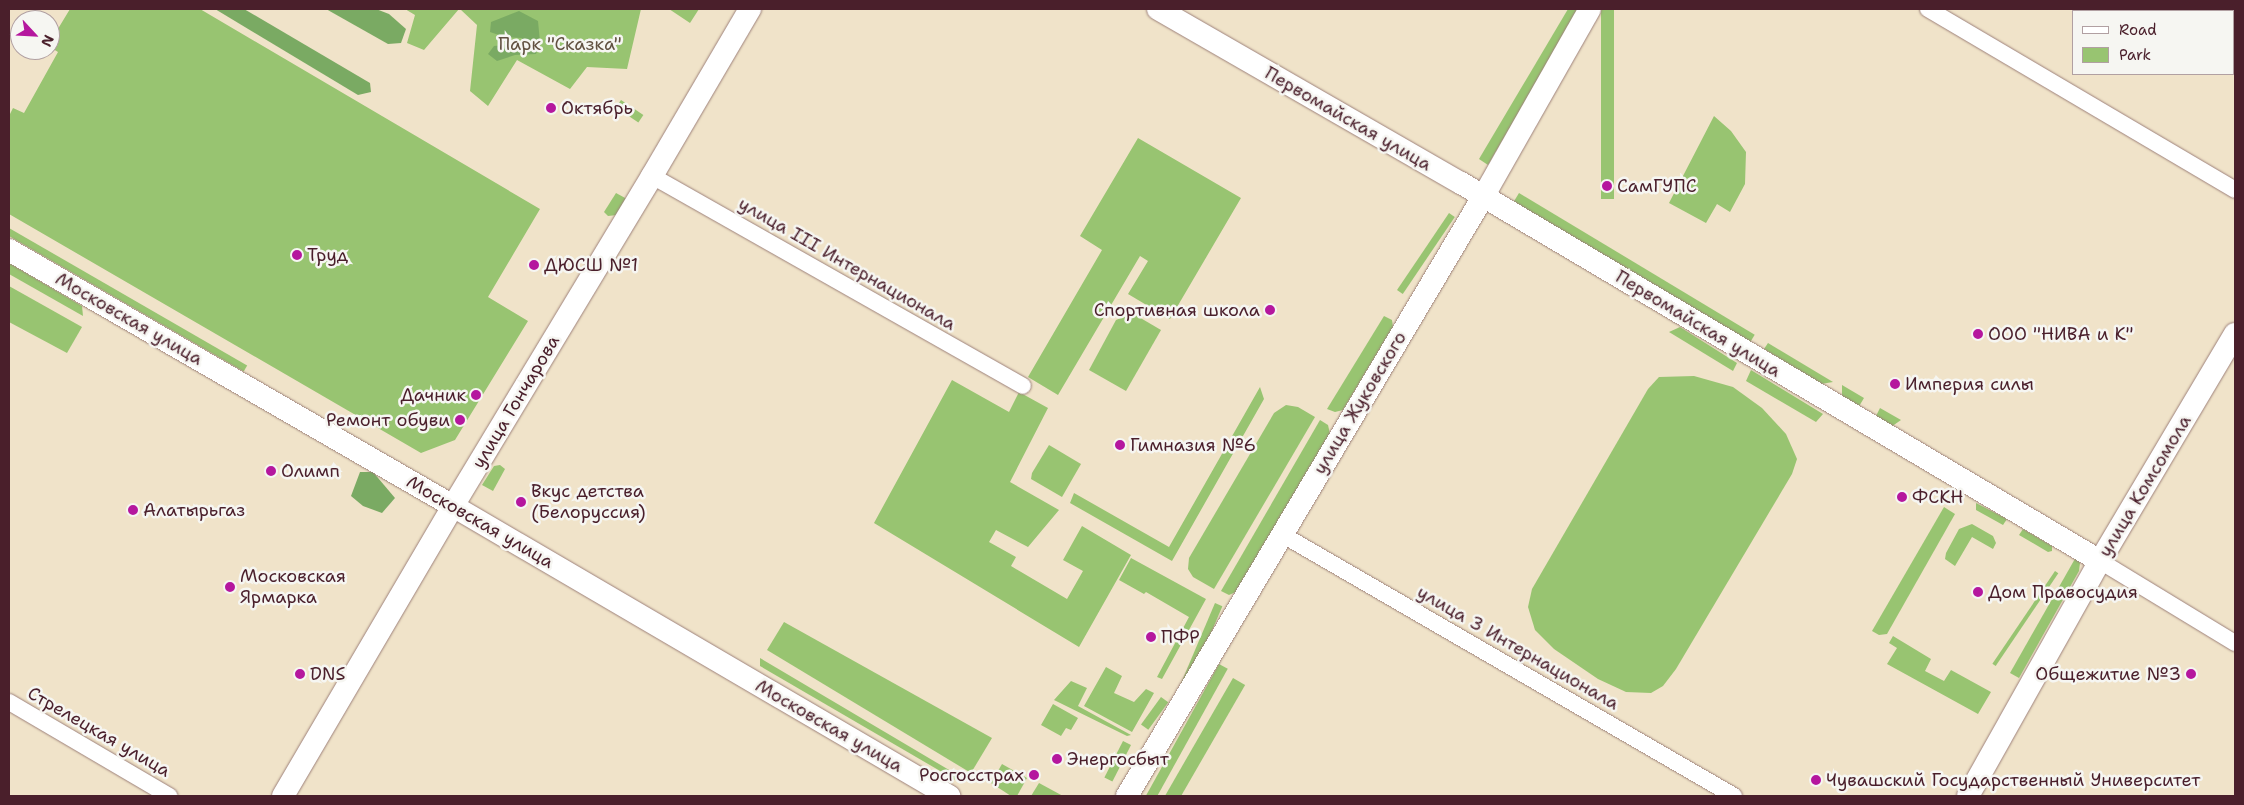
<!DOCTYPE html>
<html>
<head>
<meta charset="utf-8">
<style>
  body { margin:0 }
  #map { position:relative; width:2244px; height:805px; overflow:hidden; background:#f0e3c9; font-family:"Shantell Sans",sans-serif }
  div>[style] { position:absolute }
  .green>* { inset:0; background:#98c471; transform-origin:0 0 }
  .forest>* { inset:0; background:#7aaa63 }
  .roads { filter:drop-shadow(0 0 1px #9d817a) drop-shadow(0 0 1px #9d817a) }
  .street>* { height:16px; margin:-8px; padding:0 8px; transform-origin:8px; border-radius:8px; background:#fff }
  .secondary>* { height:22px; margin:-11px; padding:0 11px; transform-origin:11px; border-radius:11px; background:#fff }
  .dots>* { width:14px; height:14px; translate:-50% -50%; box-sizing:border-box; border:2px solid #f6f6f2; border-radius:50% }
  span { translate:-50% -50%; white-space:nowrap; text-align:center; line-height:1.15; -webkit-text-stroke:5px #f6f6f2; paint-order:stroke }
  .park-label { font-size:18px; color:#615140 }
  .poi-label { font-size:18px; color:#4a1f2b }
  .left { translate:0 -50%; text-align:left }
  .right { translate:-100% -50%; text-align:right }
  .street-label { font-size:18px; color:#4a1f2b }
  .frame { position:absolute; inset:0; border:10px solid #4a1f2b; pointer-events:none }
  .legend { position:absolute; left:2072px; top:10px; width:162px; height:65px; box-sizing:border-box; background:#f6f6f2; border:1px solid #b1a0a2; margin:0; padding:6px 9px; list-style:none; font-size:15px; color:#4a1f2b }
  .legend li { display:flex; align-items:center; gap:10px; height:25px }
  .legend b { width:25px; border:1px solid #b1a0a2 }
  .north { position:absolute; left:10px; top:10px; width:50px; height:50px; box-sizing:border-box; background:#f6f6f2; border:1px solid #b1a0a2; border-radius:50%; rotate:115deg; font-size:14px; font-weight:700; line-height:20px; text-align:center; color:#4a1f2b }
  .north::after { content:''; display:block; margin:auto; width:18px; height:22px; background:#b5179e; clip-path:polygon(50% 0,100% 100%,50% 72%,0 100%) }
</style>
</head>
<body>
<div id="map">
  <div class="green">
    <i style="clip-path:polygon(70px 9px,200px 9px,540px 209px,488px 297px,528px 321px,455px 440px,421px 453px,9px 214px,9px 116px,13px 108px,24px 113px,58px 52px,50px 47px,50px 42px)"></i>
    <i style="clip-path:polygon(405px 9px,459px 9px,424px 50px,407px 43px,415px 15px)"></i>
    <i style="clip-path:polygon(460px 9px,641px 9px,627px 69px,587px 67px,570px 89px,517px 60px,488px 106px,470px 91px,477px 25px)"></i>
    <i style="clip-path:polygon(669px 9px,699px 9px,690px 23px)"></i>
    <i style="clip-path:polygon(1568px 9px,1579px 9px,1488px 165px,1479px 159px)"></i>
    <i style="left:1601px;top:9px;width:13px;height:190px"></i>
    <i style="left:621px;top:100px;width:27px;height:9px;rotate:34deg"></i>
    <i style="clip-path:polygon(1714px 116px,1731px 131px,1746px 152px,1745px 184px,1730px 212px,1717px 204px,1706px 223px,1669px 203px)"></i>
    <i style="clip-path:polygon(1138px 138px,1241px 198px,1170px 319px,1128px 294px,1148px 261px,1140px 256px,1058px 395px,1028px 377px,1102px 250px,1080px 236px)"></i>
    <i style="clip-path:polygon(616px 193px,627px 199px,617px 215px,608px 216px,604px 212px)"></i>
    <i style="left:1519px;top:193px;width:275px;height:10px;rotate:31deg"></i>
    <i style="left:1449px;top:213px;width:7px;height:93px;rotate:34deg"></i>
    <i style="left:9px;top:228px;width:275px;height:7px;rotate:30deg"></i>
    <i style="clip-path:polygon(9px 263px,82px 306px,83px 316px,9px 274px)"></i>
    <i style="clip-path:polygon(9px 286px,82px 327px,67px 353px,9px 322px)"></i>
    <i style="clip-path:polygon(1132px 313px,1161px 330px,1126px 391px,1089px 370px,1116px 320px)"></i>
    <i style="clip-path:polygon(1384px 316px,1392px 320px,1393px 327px,1343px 410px,1335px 412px,1327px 409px)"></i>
    <i style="clip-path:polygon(1680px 327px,1737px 363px,1733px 371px,1669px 332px)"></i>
    <i style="clip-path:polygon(1768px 343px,1833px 382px,1821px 384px,1764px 349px)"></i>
    <i style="clip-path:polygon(1751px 370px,1823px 414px,1816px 422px,1746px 381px)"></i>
    <i style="clip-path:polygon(1694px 376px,1733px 387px,1762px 408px,1786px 434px,1797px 459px,1792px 474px,1676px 669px,1663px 686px,1651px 693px,1626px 692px,1598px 679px,1554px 649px,1535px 630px,1528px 607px,1532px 589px,1648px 389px,1659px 377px)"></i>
    <i style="clip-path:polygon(952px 380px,1009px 412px,1019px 392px,1048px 408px,1010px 482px,1059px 510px,1028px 547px,996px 530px,989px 542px,1016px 557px,1011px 566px,1067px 599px,1083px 571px,1063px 560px,1082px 526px,1131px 555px,1079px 647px,874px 523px)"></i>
    <i style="clip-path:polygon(1842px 385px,1864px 398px,1858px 408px,1842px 398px)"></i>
    <i style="clip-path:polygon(1260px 387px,1264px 399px,1172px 561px,1070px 503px,1074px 493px,1169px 547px)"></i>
    <i style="clip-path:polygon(1286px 405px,1298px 407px,1315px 417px,1214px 589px,1193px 577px,1188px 569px,1189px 558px,1274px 413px)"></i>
    <i style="clip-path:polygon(1880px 408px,1901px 420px,1891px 427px,1875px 418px)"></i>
    <i style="clip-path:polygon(1320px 420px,1328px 425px,1330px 434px,1238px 591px,1229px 595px,1221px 591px)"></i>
    <i style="clip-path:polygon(1049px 445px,1081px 464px,1062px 497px,1031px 479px,1032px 473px)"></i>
    <i style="clip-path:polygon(500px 465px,505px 469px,493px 491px,482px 485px,494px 466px)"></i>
    <i style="clip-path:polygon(1976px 503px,2007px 519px,2003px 525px,1976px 510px)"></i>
    <i style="clip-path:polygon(1944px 507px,1955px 514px,1887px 634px,1879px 635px,1872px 631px)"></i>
    <i style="clip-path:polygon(1972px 524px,1993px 536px,1996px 543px,1993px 549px,1972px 537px,1955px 566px,1945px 559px,1946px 553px,1959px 529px)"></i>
    <i style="clip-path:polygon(2023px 529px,2052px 546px,2052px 551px,2048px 552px,2019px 535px)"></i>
    <i style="clip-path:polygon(2076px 557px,2080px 563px,2079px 571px,2019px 678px,2010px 673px)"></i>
    <i style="clip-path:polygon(1131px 558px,1206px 599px,1162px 679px,1157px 677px,1189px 617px,1146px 592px,1144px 594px,1119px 580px)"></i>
    <i style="left:2055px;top:571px;width:4px;height:112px;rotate:34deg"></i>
    <i style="left:1215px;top:603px;width:8px;height:91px;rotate:23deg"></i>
    <i style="clip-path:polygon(784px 622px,992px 738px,971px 773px,767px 650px)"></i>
    <i style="clip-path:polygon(1893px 636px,1931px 659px,1925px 671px,1944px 681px,1951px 670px,1991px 692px,1978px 714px,1887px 664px,1897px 648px,1889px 643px)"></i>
    <i style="clip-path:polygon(760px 658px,966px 780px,959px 782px,760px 666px)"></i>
    <i style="left:1219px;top:664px;width:10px;height:153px;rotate:29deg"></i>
    <i style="clip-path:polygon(1106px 667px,1122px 676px,1114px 693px,1134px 702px,1146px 689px,1154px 693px,1132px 732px,1084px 706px)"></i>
    <i style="left:1233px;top:678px;width:14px;height:137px;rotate:30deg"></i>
    <i style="clip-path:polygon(1071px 681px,1087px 688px,1078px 706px,1131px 735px,1127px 736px,1054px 700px)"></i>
    <i style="left:1161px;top:697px;width:9px;height:34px;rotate:36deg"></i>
    <i style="clip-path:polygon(1053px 704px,1078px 718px,1071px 730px,1066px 728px,1061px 736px,1041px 725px)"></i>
    <i style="left:1123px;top:741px;width:9px;height:41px;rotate:27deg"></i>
    <i style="clip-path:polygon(1002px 764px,1027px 778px,1017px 796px,1011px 796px,991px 783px)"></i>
    <i style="clip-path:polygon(1039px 783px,1063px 796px,1031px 796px)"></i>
  </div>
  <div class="forest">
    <i style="clip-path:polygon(215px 9px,244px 9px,370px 83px,371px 92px,358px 95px)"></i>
    <i style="clip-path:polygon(326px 9px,376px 9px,389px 14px,406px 29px,401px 43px,388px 44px)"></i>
    <i style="clip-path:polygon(519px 11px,538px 21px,540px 42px,536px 54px,515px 55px,497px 61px,488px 54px,494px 46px,522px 43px,522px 38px,505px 37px,490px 32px,491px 22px)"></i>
    <i style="clip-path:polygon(360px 472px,373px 472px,395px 498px,382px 513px,363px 506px,351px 496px)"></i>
  </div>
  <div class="roads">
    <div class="street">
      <i style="left:1928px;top:9px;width:356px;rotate:30.5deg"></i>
      <i style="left:652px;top:176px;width:426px;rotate:29.5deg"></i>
      <i style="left:1283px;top:535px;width:521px;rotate:30.06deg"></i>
      <i style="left:2100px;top:561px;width:158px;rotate:31.3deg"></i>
      <i style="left:9px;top:702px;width:186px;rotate:30.4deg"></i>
    </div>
    <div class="secondary">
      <i style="left:1158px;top:9px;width:349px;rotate:29.9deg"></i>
      <i style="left:1461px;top:183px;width:742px;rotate:30.61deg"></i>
      <i style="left:9px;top:250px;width:513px;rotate:29.97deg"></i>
      <i style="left:453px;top:506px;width:575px;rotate:30.31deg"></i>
      <i style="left:283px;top:796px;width:336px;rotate:-59.6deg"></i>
      <i style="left:453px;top:506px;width:385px;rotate:-58.9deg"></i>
      <i style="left:652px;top:176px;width:194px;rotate:-59.6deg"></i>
      <i style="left:1127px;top:796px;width:697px;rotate:-59.28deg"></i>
      <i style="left:1483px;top:197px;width:216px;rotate:-60.4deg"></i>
      <i style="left:1968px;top:796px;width:270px;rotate:-60.7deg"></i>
      <i style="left:2100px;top:561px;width:264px;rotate:-59.3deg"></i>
    </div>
  </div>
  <div class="dots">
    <i style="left:551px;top:108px;background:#b5179e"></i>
    <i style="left:1607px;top:186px;background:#b5179e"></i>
    <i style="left:297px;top:255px;background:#b5179e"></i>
    <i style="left:534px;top:265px;background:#b5179e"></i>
    <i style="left:1270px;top:310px;background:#b5179e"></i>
    <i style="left:1978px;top:334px;background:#b5179e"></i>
    <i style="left:1895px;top:384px;background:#b5179e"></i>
    <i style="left:476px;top:395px;background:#b5179e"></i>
    <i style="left:460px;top:420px;background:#b5179e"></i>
    <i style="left:1120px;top:445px;background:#b5179e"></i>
    <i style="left:271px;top:471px;background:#b5179e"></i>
    <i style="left:1902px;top:497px;background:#b5179e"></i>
    <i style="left:521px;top:502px;background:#b5179e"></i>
    <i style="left:133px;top:510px;background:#b5179e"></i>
    <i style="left:230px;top:587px;background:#b5179e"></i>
    <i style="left:1978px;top:592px;background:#b5179e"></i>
    <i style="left:1151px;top:637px;background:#b5179e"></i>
    <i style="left:300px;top:674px;background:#b5179e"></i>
    <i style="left:2191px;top:674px;background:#b5179e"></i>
    <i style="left:1057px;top:759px;background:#b5179e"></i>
    <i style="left:1034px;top:775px;background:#b5179e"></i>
    <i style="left:1816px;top:780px;background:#b5179e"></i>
  </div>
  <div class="park-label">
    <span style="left:560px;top:44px">Парк "Сказка"</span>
  </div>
  <div class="poi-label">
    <span class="left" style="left:561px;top:108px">Октябрь</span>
    <span class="left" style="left:1617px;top:186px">СамГУПС</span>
    <span class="left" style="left:307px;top:255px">Труд</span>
    <span class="left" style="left:544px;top:265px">ДЮСШ №1</span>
    <span class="right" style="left:1260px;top:310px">Спортивная школа</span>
    <span class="left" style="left:1988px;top:334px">OOO "НИВА и К"</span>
    <span class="left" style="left:1905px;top:384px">Империя силы</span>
    <span class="right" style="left:466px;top:395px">Дачник</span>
    <span class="right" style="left:450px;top:420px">Ремонт обуви</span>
    <span class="left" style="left:1130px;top:445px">Гимназия №6</span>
    <span class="left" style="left:281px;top:471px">Олимп</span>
    <span class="left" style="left:531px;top:502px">Вкус детства<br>(Белоруссия)</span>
    <span class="left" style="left:1912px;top:497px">ФСКН</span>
    <span class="left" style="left:143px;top:510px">Алатырьгаз</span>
    <span class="left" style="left:240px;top:587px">Московская<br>Ярмарка</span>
    <span class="left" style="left:1988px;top:592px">Дом Правосудия</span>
    <span class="left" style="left:1161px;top:637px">ПФР</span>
    <span class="left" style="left:310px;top:674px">DNS</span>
    <span class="right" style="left:2181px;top:674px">Общежитие №3</span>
    <span class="left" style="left:1067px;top:759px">Энергосбыт</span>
    <span class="right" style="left:1024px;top:775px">Росгосстрах</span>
    <span class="left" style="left:1826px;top:780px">Чувашский Государственный Университет</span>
  </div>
  <div class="street-label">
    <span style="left:1348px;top:119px;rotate:30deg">Первомайская улица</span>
    <span style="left:847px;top:264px;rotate:30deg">улица III Интернационала</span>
    <span style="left:129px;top:319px;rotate:30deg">Московская улица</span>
    <span style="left:1698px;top:324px;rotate:31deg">Первомайская улица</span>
    <span style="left:516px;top:402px;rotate:-59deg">улица Гончарова</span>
    <span style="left:1360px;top:403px;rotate:-59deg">улица Жуковского</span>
    <span style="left:2145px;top:486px;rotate:-59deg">улица Комсомола</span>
    <span style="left:480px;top:522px;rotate:30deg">Московская улица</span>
    <span style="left:1518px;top:648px;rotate:30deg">улица 3 Интернационала</span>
    <span style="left:829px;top:726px;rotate:30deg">Московская улица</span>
    <span style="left:99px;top:732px;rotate:30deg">Стрелецкая улица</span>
  </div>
  <div class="frame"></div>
  <ul class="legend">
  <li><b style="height:6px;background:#fff"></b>Road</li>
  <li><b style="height:14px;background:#98c471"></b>Park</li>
  </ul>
  <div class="north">N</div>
</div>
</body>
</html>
